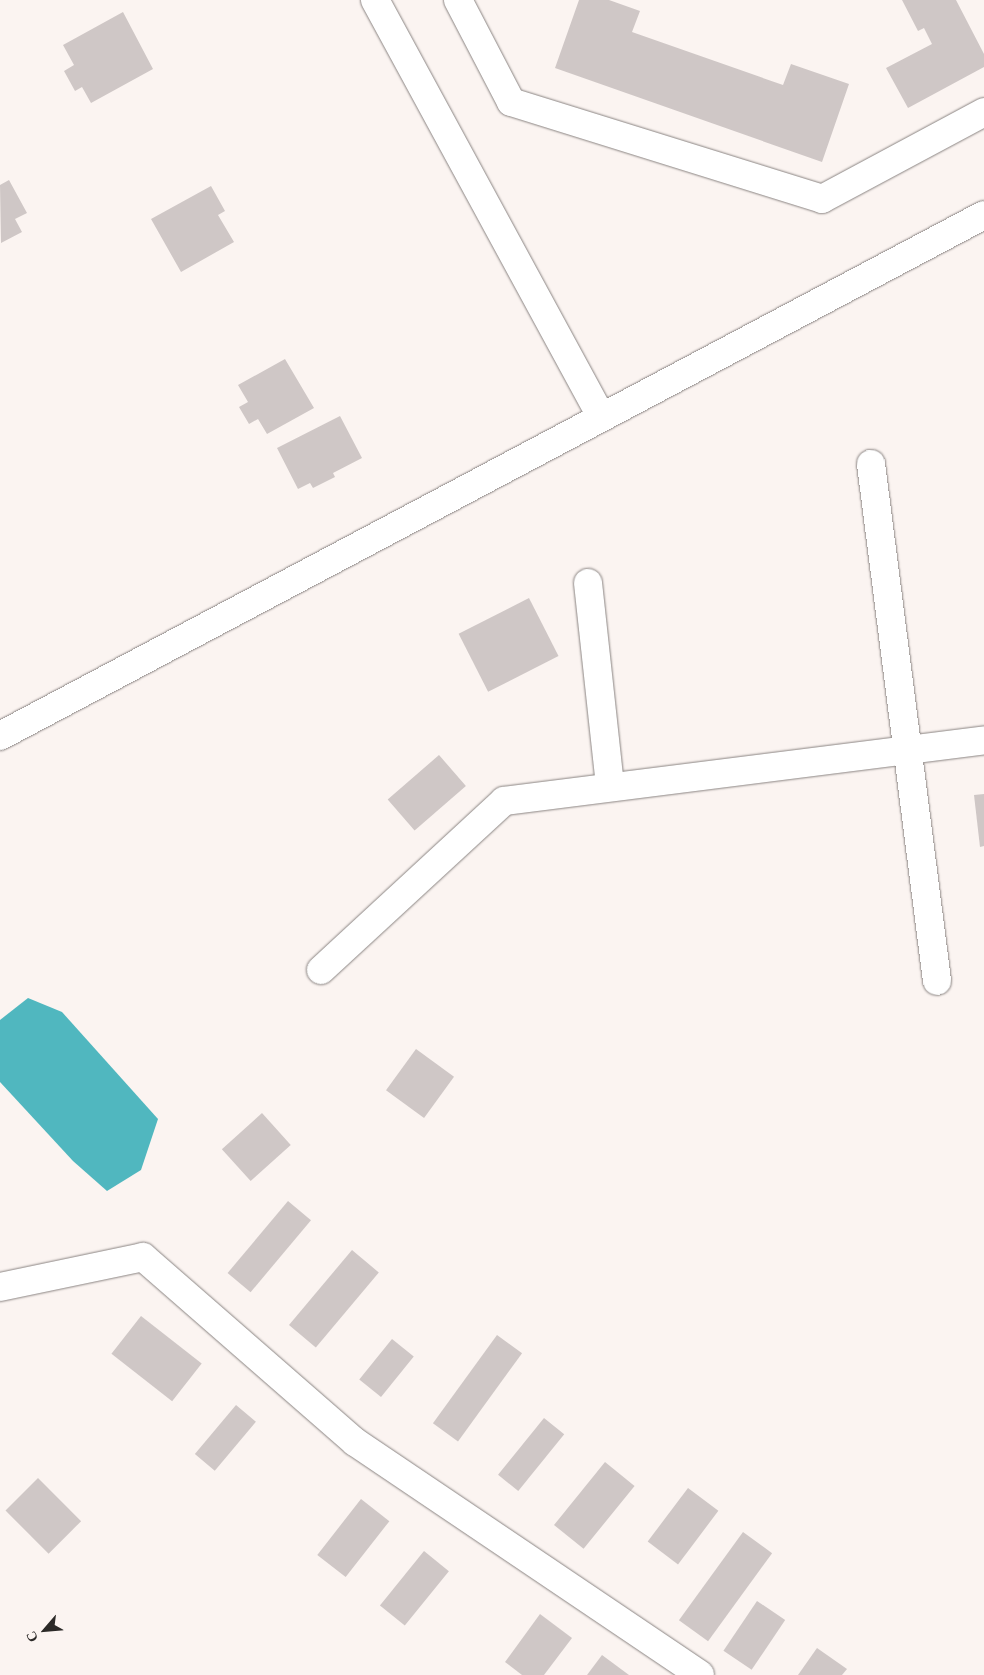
<!DOCTYPE html>
<html>
<head>
<meta charset="utf-8">
<style>
  body { margin:0 }
  #map { position:relative; width:984px; height:1675px; overflow:hidden; background:#fbf4f1; font-family:"Libre Baskerville",serif }
  div>[style] { position:absolute }
  .water>* { inset:0; background:#50b7bf }
  .building>* { inset:0; background:#cfc7c6; transform-origin:0 0 }
  .roads { filter:drop-shadow(0 0 1px #8a8482) drop-shadow(0 0 1px #8a8482) }
  .minor>* { height:28px; margin:-14px; padding:0 14px; transform-origin:14px; border-radius:14px; background:#fff }
  span { translate:-50% -50%; white-space:nowrap; text-align:center; line-height:1.15; -webkit-text-stroke:4px #fbf4f1; paint-order:stroke }
  .north { position:absolute; left:20px; top:1605px; width:50px; height:50px; -webkit-text-stroke:4px #fbf4f1; paint-order:stroke; rotate:243deg; font-size:14px; font-weight:700; line-height:20px; text-align:center; color:#2b2927 }
  .north::after { content:''; display:block; margin:auto; width:18px; height:22px; background:#2b2927; clip-path:polygon(50% 0,100% 100%,50% 72%,0 100%) }
</style>
</head>
<body>
<div id="map">
  <div class="water">
    <i style="clip-path:polygon(28px 998px,62px 1012px,158px 1119px,141px 1170px,107px 1191px,73px 1161px,0 1082px,0 1020px)"></i>
  </div>
  <div class="building">
    <i style="clip-path:polygon(579px 0,609px 0,640px 11px,632px 32px,783px 85px,791px 64px,849px 84px,822px 162px,555px 68px)"></i>
    <i style="clip-path:polygon(902px 0,956px 0,984px 54px,984px 67px,908px 108px,886px 68px,932px 44px,924px 28px,918px 31px)"></i>
    <i style="clip-path:polygon(123px 12px,153px 69px,91px 103px,82px 87px,75px 91px,64px 71px,74px 65px,63px 45px)"></i>
    <i style="clip-path:polygon(9px 180px,27px 213px,15px 219px,22px 232px,1px 243px,0 185px)"></i>
    <i style="clip-path:polygon(211px 186px,225px 211px,218px 215px,234px 242px,181px 272px,151px 219px)"></i>
    <i style="clip-path:polygon(285px 359px,314px 408px,267px 434px,258px 419px,249px 424px,239px 407px,248px 402px,238px 385px)"></i>
    <i style="clip-path:polygon(340px 416px,362px 458px,333px 473px,335px 477px,313px 488px,310px 483px,298px 489px,277px 448px)"></i>
    <i style="left:529px;top:598px;width:65px;height:79px;rotate:63deg"></i>
    <i style="left:439px;top:755px;width:41px;height:68px;rotate:49deg"></i>
    <i style="clip-path:polygon(984px 794px,984px 846px,980px 847px,974px 795px)"></i>
    <i style="left:416px;top:1049px;width:47px;height:51px;rotate:36deg"></i>
    <i style="left:262px;top:1113px;width:43px;height:54px;rotate:48deg"></i>
    <i style="left:288px;top:1201px;width:30px;height:94px;rotate:40deg"></i>
    <i style="left:352px;top:1250px;width:35px;height:98px;rotate:40deg"></i>
    <i style="left:141px;top:1316px;width:77px;height:48px;rotate:38deg"></i>
    <i style="left:497px;top:1335px;width:31px;height:109px;rotate:36deg"></i>
    <i style="left:392px;top:1339px;width:28px;height:52px;rotate:39deg"></i>
    <i style="left:236px;top:1405px;width:26px;height:64px;rotate:40deg"></i>
    <i style="left:544px;top:1418px;width:26px;height:73px;rotate:39deg"></i>
    <i style="left:605px;top:1462px;width:38px;height:81px;rotate:39deg"></i>
    <i style="left:38px;top:1478px;width:61px;height:46px;rotate:45deg"></i>
    <i style="left:688px;top:1488px;width:38px;height:67px;rotate:37deg"></i>
    <i style="left:361px;top:1499px;width:36px;height:71px;rotate:38deg"></i>
    <i style="left:743px;top:1532px;width:36px;height:109px;rotate:36deg"></i>
    <i style="left:424px;top:1551px;width:32px;height:70px;rotate:39deg"></i>
    <i style="left:757px;top:1601px;width:34px;height:60px;rotate:34deg"></i>
    <i style="clip-path:polygon(540px 1614px,572px 1638px,544px 1675px,522px 1675px,505px 1662px)"></i>
    <i style="clip-path:polygon(817px 1648px,847px 1669px,842px 1675px,798px 1675px)"></i>
    <i style="clip-path:polygon(602px 1655px,629px 1675px,587px 1675px)"></i>
  </div>
  <div class="roads">
    <div class="minor">
      <i style="left:375px;top:0;width:474px;rotate:61.5deg"></i>
      <i style="left:458px;top:0;width:115px;rotate:62.5deg"></i>
      <i style="left:511px;top:102px;width:326px;rotate:17.3deg"></i>
      <i style="left:822px;top:199px;width:184px;rotate:-28.2deg"></i>
      <i style="left:871px;top:464px;width:521px;rotate:82.72deg"></i>
      <i style="left:588px;top:583px;width:205px;rotate:83.8deg"></i>
      <i style="left:0;top:736px;width:1113px;rotate:-27.9deg"></i>
      <i style="left:321px;top:970px;width:249px;rotate:-42.7deg"></i>
      <i style="left:504px;top:801px;width:484px;rotate:-7.2deg"></i>
      <i style="left:0;top:1287px;width:146px;rotate:-11.8deg"></i>
      <i style="left:143px;top:1257px;width:281px;rotate:41.1deg"></i>
      <i style="left:355px;top:1442px;width:416px;rotate:34deg"></i>
    </div>
  </div>
  <div class="north">С</div>
</div>
</body>
</html>
